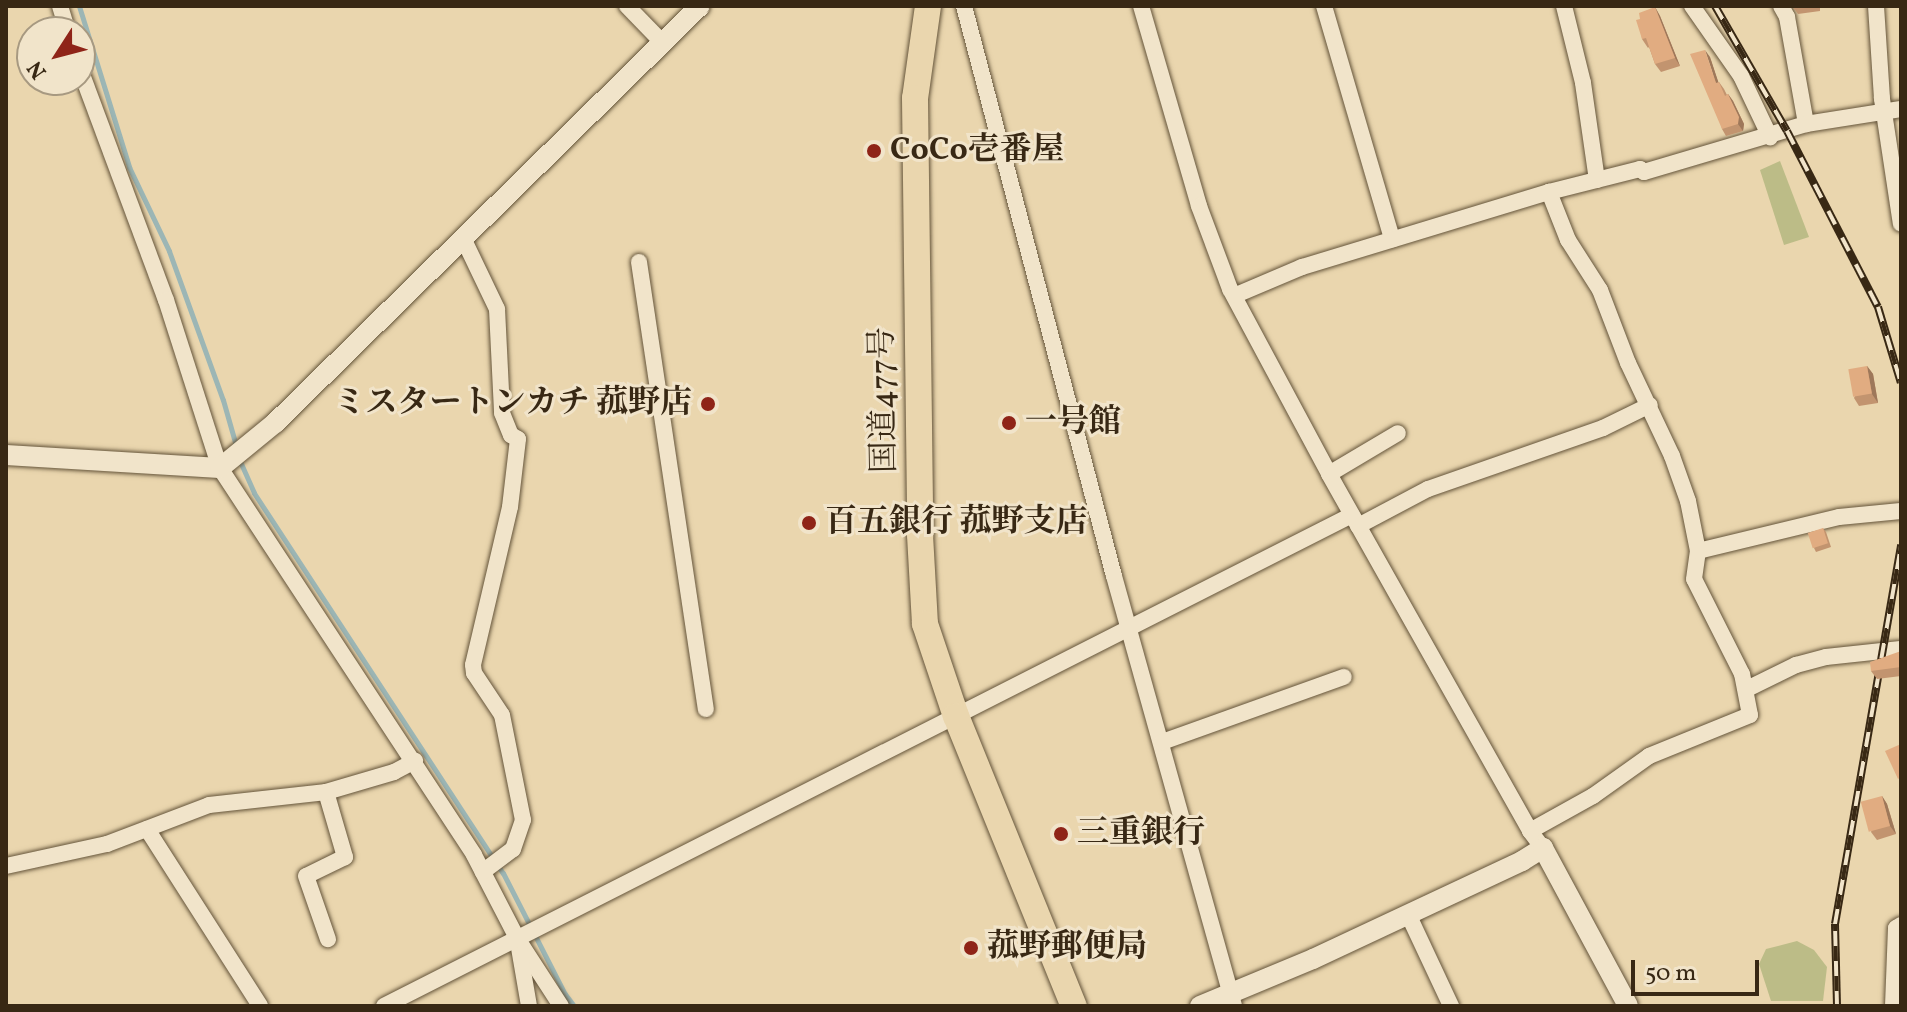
<!DOCTYPE html>
<html>
<head>
<meta charset="utf-8">
<style>
  body { margin:0 }
  #map { position:relative; width:1907px; height:1012px; overflow:hidden; background:#ead6ae; font-family:Vollkorn,"Noto Serif JP",serif }
  div>[style] { position:absolute }
  .green>* { inset:0; background:#bcbc87 }
  .stream>* { height:5px; margin:-2.5px; padding:0 2.5px; transform-origin:2.5px; border-radius:2.5px; background:#9cb6b5 }
  .roads { filter:drop-shadow(0 0 2px #64543a) drop-shadow(0 0 2px #64543a) }
  .minor>* { height:16px; margin:-8px; padding:0 8px; transform-origin:8px; border-radius:8px; background:#f1e4ca }
  .tertiary>* { height:20px; margin:-10px; padding:0 10px; transform-origin:10px; border-radius:10px; background:#f1e4ca }
  .trunk>* { height:26px; margin:-13px; padding:0 13px; transform-origin:13px; border-radius:13px; background:#ead6ae }
  .rail>* { height:8px; margin-top:-4px; transform-origin:0; background:repeating-linear-gradient(90deg,#f1e4ca 0 15px,#382814 0 30px); box-sizing:border-box; border-block:2px solid #382814 }
  .wall>* { inset:0; background:#c2946f }
  .shaded-wall>* { inset:0; background:#9e785a }
  .building>* { inset:0; background:#e1ac81; transform-origin:0 0 }
  .dots>* { width:22px; height:22px; translate:-50% -50%; box-sizing:border-box; border:4px solid #f1e4ca; border-radius:50% }
  span { translate:-50% -50%; white-space:nowrap; text-align:center; line-height:1.15; -webkit-text-stroke:6px #f1e4ca; paint-order:stroke }
  .poi-label { font-size:32px; color:#382814; font-weight:700 }
  .left { translate:0 -50%; text-align:left }
  .right { translate:-100% -50%; text-align:right }
  .street-label { font-size:32px; color:#382814 }
  .frame { position:absolute; inset:0; border:8px solid #382814; pointer-events:none }
  .north { position:absolute; left:16px; top:16px; width:80px; height:80px; box-sizing:border-box; background:#f1e4ca; border:2px solid #a79981; border-radius:50%; rotate:234deg; font-size:22px; font-weight:700; line-height:32px; text-align:center; color:#382814 }
  .north::after { content:''; display:block; margin:auto; width:28px; height:36px; background:#8f2418; clip-path:polygon(50% 0,100% 100%,50% 72%,0 100%) }
  .scale { position:absolute; left:1631px; top:960px; width:128px; height:36px; box-sizing:border-box; border:4px solid #382814; border-top:0; padding-left:10px; font-size:24px; line-height:28px; white-space:nowrap; color:#382814; -webkit-text-stroke:6px #f1e4ca; paint-order:stroke }
</style>
</head>
<body>
<div id="map">
  <div class="green">
    <i style="clip-path:polygon(1780px 161px,1809px 237px,1784px 245px,1760px 170px)"></i>
    <i style="clip-path:polygon(1797px 941px,1814px 950px,1827px 967px,1823px 1001px,1771px 1001px,1759px 964px,1766px 949px)"></i>
  </div>
  <div class="stream">
    <i style="left:79px;top:6px;width:169px;rotate:72.7deg"></i>
    <i style="left:129px;top:167px;width:93px;rotate:64.5deg"></i>
    <i style="left:169px;top:251px;width:158px;rotate:70.1deg"></i>
    <i style="left:223px;top:400px;width:51px;rotate:74.1deg"></i>
    <i style="left:239px;top:459px;width:37px;rotate:66deg"></i>
    <i style="left:254px;top:493px;width:454px;rotate:56.8deg"></i>
    <i style="left:503px;top:873px;width:136px;rotate:62.9deg"></i>
    <i style="left:565px;top:994px;width:15px;rotate:53deg"></i>
  </div>
  <div class="roads">
    <div class="minor">
      <i style="left:60px;top:6px;width:27px;rotate:73deg"></i>
      <i style="left:627px;top:6px;width:50px;rotate:45.8deg"></i>
      <i style="left:964px;top:6px;width:589px;rotate:75.26deg"></i>
      <i style="left:1114px;top:576px;width:446px;rotate:74.4deg"></i>
      <i style="left:1141px;top:6px;width:208px;rotate:73.8deg"></i>
      <i style="left:1199px;top:206px;width:89px;rotate:69.5deg"></i>
      <i style="left:1230px;top:289px;width:210px;rotate:61.8deg"></i>
      <i style="left:1329px;top:474px;width:410px;rotate:60.6deg"></i>
      <i style="left:1530px;top:831px;width:21px;rotate:53deg"></i>
      <i style="left:1324px;top:6px;width:243px;rotate:73.7deg"></i>
      <i style="left:1564px;top:6px;width:79px;rotate:76.1deg"></i>
      <i style="left:1583px;top:83px;width:98px;rotate:81.8deg"></i>
      <i style="left:1692px;top:6px;width:85px;rotate:55deg"></i>
      <i style="left:1741px;top:76px;width:68px;rotate:64.6deg"></i>
      <i style="left:1781px;top:6px;width:13px;rotate:61deg"></i>
      <i style="left:1787px;top:17px;width:109px;rotate:79.9deg"></i>
      <i style="left:1876px;top:6px;width:93px;rotate:86.3deg"></i>
      <i style="left:1882px;top:99px;width:126px;rotate:81.4deg"></i>
      <i style="left:80px;top:69px;width:246px;rotate:69.6deg"></i>
      <i style="left:166px;top:300px;width:176px;rotate:72.2deg"></i>
      <i style="left:220px;top:468px;width:463px;rotate:56.7deg"></i>
      <i style="left:474px;top:855px;width:93px;rotate:62.6deg"></i>
      <i style="left:517px;top:938px;width:81px;rotate:57.1deg"></i>
      <i style="left:463px;top:238px;width:79px;rotate:64.4deg"></i>
      <i style="left:497px;top:309px;width:104px;rotate:87.2deg"></i>
      <i style="left:502px;top:413px;width:24px;rotate:68deg"></i>
      <i style="left:511px;top:435px;width:8px;rotate:30deg"></i>
      <i style="left:518px;top:439px;width:68px;rotate:96.7deg"></i>
      <i style="left:510px;top:507px;width:162px;rotate:103.2deg"></i>
      <i style="left:473px;top:665px;width:8px;rotate:83deg"></i>
      <i style="left:474px;top:673px;width:50px;rotate:56.3deg"></i>
      <i style="left:502px;top:715px;width:107px;rotate:78.7deg"></i>
      <i style="left:523px;top:820px;width:31px;rotate:109deg"></i>
      <i style="left:513px;top:849px;width:38px;rotate:143deg"></i>
      <i style="left:639px;top:262px;width:452px;rotate:81.5deg"></i>
      <i style="left:1236px;top:295px;width:72px;rotate:-23deg"></i>
      <i style="left:1302px;top:267px;width:258px;rotate:-16.9deg"></i>
      <i style="left:1549px;top:192px;width:94px;rotate:-14.2deg"></i>
      <i style="left:1640px;top:169px;width:5px;rotate:37deg"></i>
      <i style="left:1644px;top:172px;width:169px;rotate:-16.5deg"></i>
      <i style="left:1806px;top:124px;width:96px;rotate:-9deg"></i>
      <i style="left:1329px;top:474px;width:80px;rotate:-30.7deg"></i>
      <i style="left:1358px;top:526px;width:79px;rotate:-27.9deg"></i>
      <i style="left:1428px;top:489px;width:185px;rotate:-19.2deg"></i>
      <i style="left:1603px;top:428px;width:52px;rotate:-26.1deg"></i>
      <i style="left:1698px;top:551px;width:145px;rotate:-13.6deg"></i>
      <i style="left:1839px;top:517px;width:62px;rotate:-5.5deg"></i>
      <i style="left:1747px;top:689px;width:55px;rotate:-26.1deg"></i>
      <i style="left:1796px;top:665px;width:31px;rotate:-15deg"></i>
      <i style="left:1826px;top:657px;width:75px;rotate:-6.1deg"></i>
      <i style="left:1162px;top:742px;width:193px;rotate:-19.7deg"></i>
      <i style="left:326px;top:792px;width:68px;rotate:73.7deg"></i>
      <i style="left:345px;top:857px;width:43px;rotate:154deg"></i>
      <i style="left:306px;top:876px;width:67px;rotate:70.8deg"></i>
      <i style="left:147px;top:829px;width:210px;rotate:57.4deg"></i>
      <i style="left:1530px;top:831px;width:72px;rotate:-29.1deg"></i>
      <i style="left:1593px;top:796px;width:69px;rotate:-35.5deg"></i>
      <i style="left:1649px;top:756px;width:109px;rotate:-22.1deg"></i>
      <i style="left:1750px;top:715px;width:42px;rotate:-101deg"></i>
      <i style="left:1742px;top:674px;width:106px;rotate:-116.8deg"></i>
      <i style="left:1694px;top:579px;width:28px;rotate:-82deg"></i>
      <i style="left:1698px;top:551px;width:51px;rotate:-101.3deg"></i>
      <i style="left:1688px;top:501px;width:48px;rotate:-109.6deg"></i>
      <i style="left:1672px;top:456px;width:103px;rotate:-115.3deg"></i>
      <i style="left:1628px;top:363px;width:78px;rotate:-111deg"></i>
      <i style="left:1600px;top:290px;width:59px;rotate:-122.6deg"></i>
      <i style="left:1568px;top:240px;width:52px;rotate:-111.6deg"></i>
      <i style="left:6px;top:866px;width:103px;rotate:-12.3deg"></i>
      <i style="left:107px;top:844px;width:109px;rotate:-20.9deg"></i>
      <i style="left:209px;top:805px;width:118px;rotate:-6.3deg"></i>
      <i style="left:326px;top:792px;width:71px;rotate:-16.4deg"></i>
      <i style="left:394px;top:772px;width:24px;rotate:-28deg"></i>
      <i style="left:1408px;top:914px;width:102px;rotate:64.9deg"></i>
      <i style="left:519px;top:948px;width:59px;rotate:80.2deg"></i>
      <i style="left:384px;top:1006px;width:1085px;rotate:-26.9deg"></i>
      <i style="left:1893px;top:1006px;width:78px;rotate:-87.8deg"></i>
      <i style="left:1896px;top:928px;width:6px;rotate:-31deg"></i>
    </div>
    <div class="tertiary">
      <i style="left:6px;top:455px;width:214px;rotate:3.5deg"></i>
      <i style="left:220px;top:468px;width:71px;rotate:-39.3deg"></i>
      <i style="left:275px;top:423px;width:595px;rotate:-44.46deg"></i>
      <i style="left:1200px;top:1006px;width:122px;rotate:-22.6deg"></i>
      <i style="left:1313px;top:959px;width:231px;rotate:-25.1deg"></i>
      <i style="left:1522px;top:861px;width:25px;rotate:-32deg"></i>
      <i style="left:1543px;top:848px;width:179px;rotate:61.7deg"></i>
    </div>
    <div class="trunk">
      <i style="left:928px;top:6px;width:93px;rotate:98deg"></i>
      <i style="left:915px;top:98px;width:437px;rotate:89.3deg"></i>
      <i style="left:920px;top:535px;width:89px;rotate:86.8deg"></i>
      <i style="left:925px;top:624px;width:97px;rotate:71.4deg"></i>
      <i style="left:956px;top:716px;width:313px;rotate:67.9deg"></i>
    </div>
  </div>
  <div class="rail">
    <i style="left:1715px;top:6px;width:144px;rotate:60.1deg"></i>
    <i style="left:1787px;top:131px;width:198px;rotate:62.7deg"></i>
    <i style="left:1878px;top:307px;width:79px;rotate:73.2deg"></i>
    <i style="left:1837px;top:1006px;width:82px;rotate:-91.4deg"></i>
    <i style="left:1835px;top:924px;width:385px;rotate:-80.1deg"></i>
  </div>
  <div class="wall">
    <i style="clip-path:polygon(1792px 6px,1820px 6px,1820px 11px,1798px 14px)"></i>
    <i style="clip-path:polygon(1655px 7px,1660px 16px,1680px 66px,1661px 72px,1655px 64px,1649px 47px,1648px 48px,1642px 39px,1640px 19px)"></i>
    <i style="clip-path:polygon(1710px 57px,1718px 82px,1719px 82px,1724px 89px,1727px 95px,1728px 94px,1733px 101px,1744px 124px,1743px 131px,1726px 136px,1722px 129px)"></i>
    <i style="clip-path:polygon(1867px 366px,1873px 374px,1878px 403px,1859px 406px,1854px 398px)"></i>
    <i style="clip-path:polygon(1823px 528px,1826px 532px,1831px 547px,1816px 552px,1814px 548px)"></i>
    <i style="clip-path:polygon(1901px 651px,1901px 676px,1877px 679px,1871px 671px)"></i>
    <i style="clip-path:polygon(1882px 796px,1887px 804px,1896px 834px,1877px 840px,1871px 832px)"></i>
  </div>
  <div class="shaded-wall">
    <i style="clip-path:polygon(1655px 7px,1660px 16px,1680px 66px,1675px 58px)"></i>
    <i style="clip-path:polygon(1705px 50px,1710px 57px,1721px 90px,1716px 83px)"></i>
    <i style="clip-path:polygon(1728px 94px,1733px 101px,1744px 124px,1743px 131px,1738px 124px)"></i>
    <i style="clip-path:polygon(1867px 366px,1873px 374px,1878px 403px,1872px 394px)"></i>
    <i style="clip-path:polygon(1882px 796px,1887px 804px,1896px 834px,1890px 826px)"></i>
  </div>
  <div class="building">
    <i style="clip-path:polygon(1655px 7px,1675px 58px,1655px 64px,1646px 38px,1642px 39px,1636px 20px,1640px 19px,1639px 13px)"></i>
    <i style="clip-path:polygon(1705px 50px,1716px 83px,1719px 82px,1725px 96px,1728px 94px,1739px 117px,1738px 124px,1722px 129px,1690px 54px)"></i>
    <i style="left:1867px;top:366px;width:28px;height:19px;rotate:80deg"></i>
    <i style="left:1823px;top:528px;width:16px;height:16px;rotate:72deg"></i>
    <i style="clip-path:polygon(1901px 651px,1901px 667px,1871px 671px,1870px 662px)"></i>
    <i style="clip-path:polygon(1901px 744px,1901px 777px,1898px 779px,1885px 751px)"></i>
    <i style="left:1882px;top:796px;width:31px;height:22px;rotate:75deg"></i>
  </div>
  <div class="dots">
    <i style="left:874px;top:151px;background:#8f2418"></i>
    <i style="left:708px;top:404px;background:#8f2418"></i>
    <i style="left:1009px;top:423px;background:#8f2418"></i>
    <i style="left:809px;top:523px;background:#8f2418"></i>
    <i style="left:1061px;top:834px;background:#8f2418"></i>
    <i style="left:971px;top:948px;background:#8f2418"></i>
  </div>
  <div class="poi-label">
    <span class="left" style="left:890px;top:151px">CoCo壱番屋</span>
    <span class="right" style="left:692px;top:404px">ミスタートンカチ 菰野店</span>
    <span class="left" style="left:1025px;top:423px">一号館</span>
    <span class="left" style="left:825px;top:523px">百五銀行 菰野支店</span>
    <span class="left" style="left:1077px;top:834px">三重銀行</span>
    <span class="left" style="left:987px;top:948px">菰野郵便局</span>
  </div>
  <div class="street-label">
    <span style="left:885px;top:400px;rotate:-91deg">国道477号</span>
  </div>
  <div class="frame"></div>
  <div class="north">N</div>
  <div class="scale">50 m</div>
</div>
</body>
</html>
